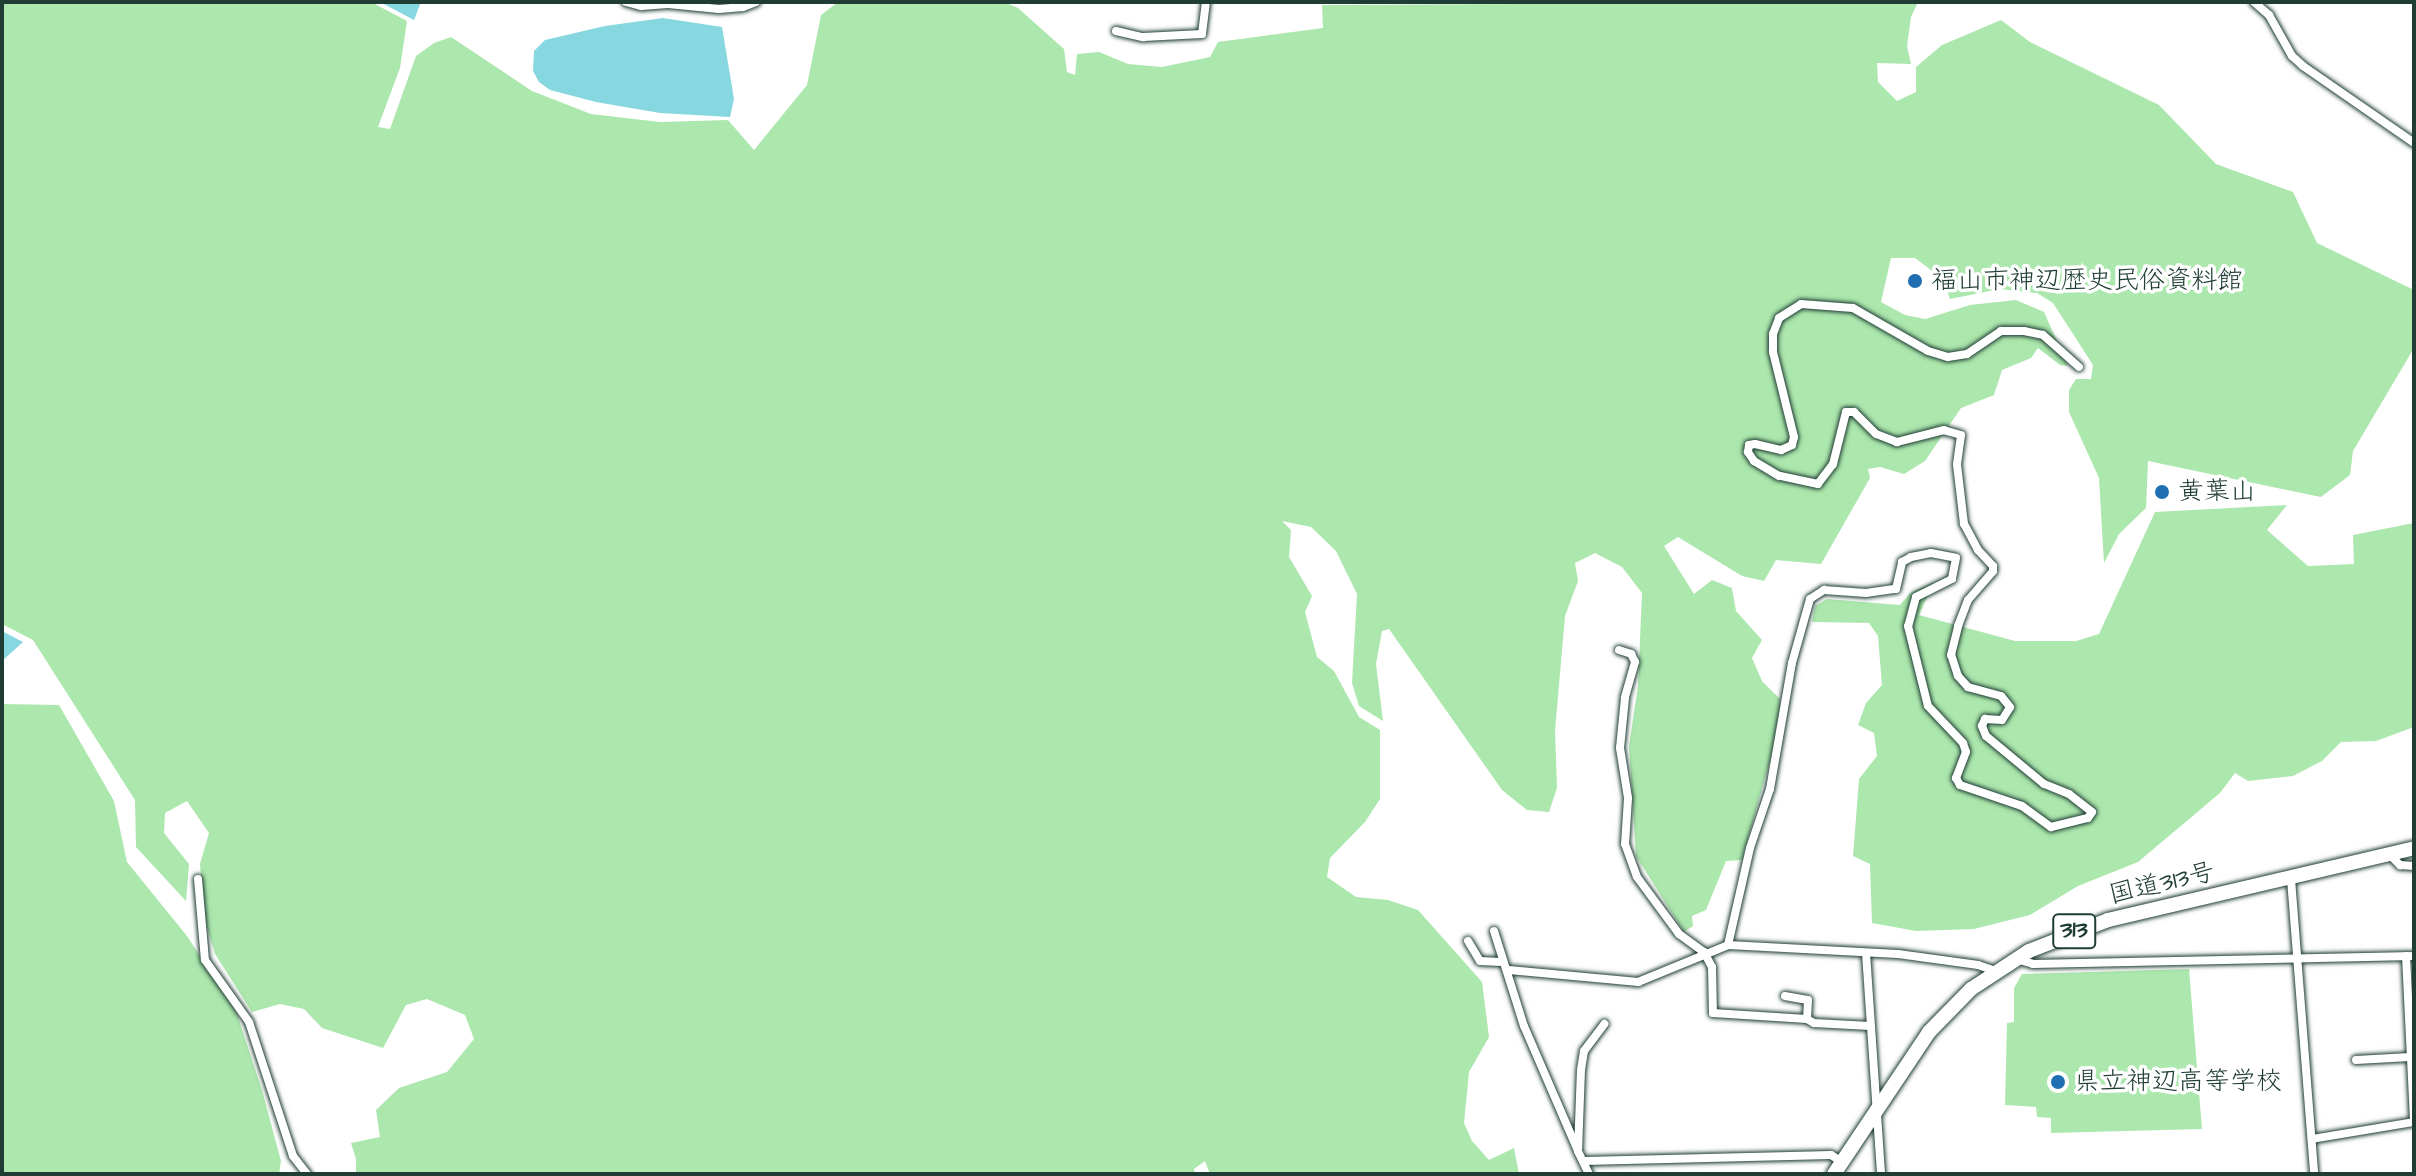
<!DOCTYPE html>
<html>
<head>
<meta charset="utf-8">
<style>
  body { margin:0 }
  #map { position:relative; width:2416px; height:1176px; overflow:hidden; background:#fff; font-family:"Architects Daughter","Klee One",sans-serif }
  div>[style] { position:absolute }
  .green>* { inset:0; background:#ace7ad }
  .water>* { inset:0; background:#86d7e0 }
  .roads { filter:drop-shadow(0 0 2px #1f3d34) drop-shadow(0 0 2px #1f3d34) }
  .street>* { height:8px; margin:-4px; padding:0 4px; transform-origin:4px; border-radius:4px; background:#fff }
  .highway>* { height:14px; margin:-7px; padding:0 7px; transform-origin:7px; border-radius:7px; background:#fff }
  .dots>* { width:22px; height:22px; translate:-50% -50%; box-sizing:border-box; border:4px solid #fff; border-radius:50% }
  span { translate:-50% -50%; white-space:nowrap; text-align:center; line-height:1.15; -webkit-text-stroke:7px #fff; paint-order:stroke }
  .shield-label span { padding:2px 6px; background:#fff; border:2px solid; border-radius:6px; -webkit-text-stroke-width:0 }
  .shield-label { font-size:24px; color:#1f3d34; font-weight:700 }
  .poi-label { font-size:26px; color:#1f3d34 }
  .left { translate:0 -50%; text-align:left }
  .street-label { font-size:26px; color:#1f3d34 }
  .frame { position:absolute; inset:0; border:4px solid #1f3d34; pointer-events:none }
</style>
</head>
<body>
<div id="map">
  <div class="green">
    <i style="clip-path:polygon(2px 2px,371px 2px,407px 21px,400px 68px,378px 127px,390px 129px,416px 56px,434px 43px,451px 37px,532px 91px,591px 114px,660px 122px,728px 120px,754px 150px,807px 85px,821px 15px,838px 2px,1004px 2px,1018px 8px,1064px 49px,1067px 72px,1075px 75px,1077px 54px,1099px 52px,1128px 64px,1162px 67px,1210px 57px,1218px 42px,1323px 28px,1322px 5px,1918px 2px,1911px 17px,1907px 46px,1911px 64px,1877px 63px,1878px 82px,1897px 101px,1916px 92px,1916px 67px,1942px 45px,2001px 20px,2030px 42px,2159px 105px,2216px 164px,2293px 192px,2317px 243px,2414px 290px,2414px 348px,2353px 451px,2350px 475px,2321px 497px,2148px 461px,2146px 508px,2119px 534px,2104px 563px,2099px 478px,2069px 412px,2069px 390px,2076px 379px,2091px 379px,2093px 365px,2053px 303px,2037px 293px,2000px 289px,1950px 299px,1943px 279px,1915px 258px,1891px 258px,1881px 302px,1905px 315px,1925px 319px,1970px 305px,2016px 300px,2044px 312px,2068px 366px,2060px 365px,2038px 348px,2031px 358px,2002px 370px,1994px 395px,1961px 408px,1925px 461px,1904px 474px,1880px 467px,1868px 469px,1870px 478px,1821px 564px,1776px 560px,1764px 581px,1742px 576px,1678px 537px,1664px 546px,1694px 594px,1712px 580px,1732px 588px,1736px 611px,1762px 640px,1752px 658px,1762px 681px,1780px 699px,1779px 728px,1742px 860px,1726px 861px,1706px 910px,1692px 916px,1693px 926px,1684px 932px,1636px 856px,1629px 746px,1638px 686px,1642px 593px,1622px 567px,1595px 553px,1575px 563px,1578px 581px,1565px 616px,1555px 731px,1557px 788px,1549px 812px,1527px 810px,1502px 790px,1389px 629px,1382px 631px,1376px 664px,1383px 721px,1359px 706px,1352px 683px,1357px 594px,1336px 551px,1311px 527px,1282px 521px,1291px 530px,1289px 557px,1312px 596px,1305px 612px,1317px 657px,1334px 671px,1359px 717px,1380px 730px,1380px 799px,1365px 822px,1330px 858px,1327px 877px,1356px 897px,1388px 900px,1418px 910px,1482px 982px,1489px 1037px,1469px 1072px,1464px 1123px,1472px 1141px,1489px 1160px,1514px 1148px,1519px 1174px,1210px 1174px,1205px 1161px,1194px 1169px,1195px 1174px,356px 1174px,356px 1159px,351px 1143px,380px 1137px,376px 1110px,399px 1088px,447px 1072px,474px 1039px,465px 1015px,427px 999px,406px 1005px,383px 1048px,322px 1028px,304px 1009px,280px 1004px,252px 1012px,215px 954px,204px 918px,200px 864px,209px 833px,187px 801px,165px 813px,164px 833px,189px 864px,186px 901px,136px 847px,135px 800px,33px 640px,2px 624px)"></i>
    <i style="clip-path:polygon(2287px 505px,2267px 530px,2308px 566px,2354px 564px,2353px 535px,2414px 523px,2414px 727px,2376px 741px,2341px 742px,2322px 761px,2293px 776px,2248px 781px,2235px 773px,2220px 793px,2138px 862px,2078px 886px,2030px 915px,1974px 929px,1916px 931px,1872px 923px,1870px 864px,1853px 856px,1859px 779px,1877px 756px,1874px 733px,1858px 725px,1866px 703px,1882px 685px,1878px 636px,1869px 623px,1812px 622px,1815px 606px,1827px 599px,1900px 605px,1910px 593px,1934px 582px,1919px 615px,2015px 641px,2076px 641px,2099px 634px,2155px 512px)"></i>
    <i style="clip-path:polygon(2px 704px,59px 705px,114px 801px,127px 862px,187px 936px,236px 1011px,262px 1090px,281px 1161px,279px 1174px,2px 1174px)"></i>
    <i style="clip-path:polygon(2189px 969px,2202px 1129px,2051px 1133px,2051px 1118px,2037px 1117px,2036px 1107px,2005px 1105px,2007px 1023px,2014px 1022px,2014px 988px,2022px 974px)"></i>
  </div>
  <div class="water">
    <i style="clip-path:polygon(380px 2px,421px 2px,414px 20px)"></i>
    <i style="clip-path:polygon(663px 18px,722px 27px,734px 99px,730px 117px,660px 113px,596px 102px,550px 90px,539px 82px,533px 71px,534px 51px,545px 40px,605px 26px)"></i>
    <i style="clip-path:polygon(2px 631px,23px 642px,2px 661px)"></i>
  </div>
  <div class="roads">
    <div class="street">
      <i style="left:626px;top:2px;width:16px;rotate:15deg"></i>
      <i style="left:641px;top:6px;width:27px;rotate:-4deg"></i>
      <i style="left:668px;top:4px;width:51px;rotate:5.6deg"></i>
      <i style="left:719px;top:9px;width:24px;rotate:-5deg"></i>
      <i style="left:743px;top:7px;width:14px;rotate:-21deg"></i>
      <i style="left:2254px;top:2px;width:20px;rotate:41deg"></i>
      <i style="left:2269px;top:15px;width:47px;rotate:60.7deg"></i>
      <i style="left:2292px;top:56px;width:15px;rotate:42deg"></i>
      <i style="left:2303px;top:66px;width:135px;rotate:34.7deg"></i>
      <i style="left:1116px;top:31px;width:28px;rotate:13deg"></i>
      <i style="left:1143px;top:37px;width:59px;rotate:-2.9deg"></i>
      <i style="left:1202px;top:34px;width:32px;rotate:-83deg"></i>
      <i style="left:1619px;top:650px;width:13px;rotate:18deg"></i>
      <i style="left:1631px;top:654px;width:9px;rotate:63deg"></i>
      <i style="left:1635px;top:662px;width:37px;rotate:106deg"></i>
      <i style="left:1625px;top:698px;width:50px;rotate:95.7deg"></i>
      <i style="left:1620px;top:748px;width:51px;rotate:80.9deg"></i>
      <i style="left:1628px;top:798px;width:46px;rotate:93.7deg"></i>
      <i style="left:1625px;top:844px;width:35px;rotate:70deg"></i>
      <i style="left:1637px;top:877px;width:71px;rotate:53.6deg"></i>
      <i style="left:1679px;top:934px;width:31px;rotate:36deg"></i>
      <i style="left:1704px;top:952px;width:17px;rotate:62deg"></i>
      <i style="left:1712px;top:967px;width:46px;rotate:88.8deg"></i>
      <i style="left:1713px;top:1013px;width:94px;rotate:3.7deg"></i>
      <i style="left:2389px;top:854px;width:16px;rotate:45deg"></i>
      <i style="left:2400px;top:865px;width:14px;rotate:4deg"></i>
      <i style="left:198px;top:879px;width:81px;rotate:85.1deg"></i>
      <i style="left:205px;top:960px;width:76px;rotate:54.6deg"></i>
      <i style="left:249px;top:1022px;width:141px;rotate:71.8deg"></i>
      <i style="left:293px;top:1156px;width:23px;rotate:52deg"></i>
      <i style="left:2291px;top:879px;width:296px;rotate:85.5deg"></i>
      <i style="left:1494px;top:931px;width:100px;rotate:72.5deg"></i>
      <i style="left:1524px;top:1026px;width:136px;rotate:66.6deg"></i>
      <i style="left:1468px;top:941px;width:23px;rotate:59deg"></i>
      <i style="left:1480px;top:961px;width:21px;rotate:3deg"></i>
      <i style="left:1728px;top:945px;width:99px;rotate:-77.2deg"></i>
      <i style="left:1750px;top:848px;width:62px;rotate:-71.3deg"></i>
      <i style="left:1770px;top:789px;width:128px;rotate:-80.1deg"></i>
      <i style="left:1792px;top:663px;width:66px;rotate:-74.3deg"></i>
      <i style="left:1810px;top:599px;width:17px;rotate:-33deg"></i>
      <i style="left:1824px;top:590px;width:42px;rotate:4.1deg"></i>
      <i style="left:1866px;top:593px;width:30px;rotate:-8deg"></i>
      <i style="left:1896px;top:589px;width:28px;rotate:-77deg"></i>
      <i style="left:1902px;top:562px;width:10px;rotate:-29deg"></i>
      <i style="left:1911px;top:557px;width:20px;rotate:-11deg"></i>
      <i style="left:1931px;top:553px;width:25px;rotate:11deg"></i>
      <i style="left:1956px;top:558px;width:21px;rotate:101deg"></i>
      <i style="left:1952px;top:579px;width:40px;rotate:153.4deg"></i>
      <i style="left:1916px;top:597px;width:30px;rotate:105deg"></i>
      <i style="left:1908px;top:626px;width:82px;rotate:76deg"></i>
      <i style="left:1928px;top:706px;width:51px;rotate:46.6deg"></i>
      <i style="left:1963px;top:743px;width:9px;rotate:72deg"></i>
      <i style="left:1966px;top:752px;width:28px;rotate:111deg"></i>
      <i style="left:1956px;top:778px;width:8px;rotate:60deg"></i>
      <i style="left:1960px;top:785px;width:65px;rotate:18.7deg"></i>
      <i style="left:2022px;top:806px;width:36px;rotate:36deg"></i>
      <i style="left:2051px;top:827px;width:38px;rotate:-14deg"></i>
      <i style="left:2088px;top:818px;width:7px;rotate:-56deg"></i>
      <i style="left:2092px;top:812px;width:29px;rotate:-142deg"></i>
      <i style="left:2069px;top:794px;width:27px;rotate:-158deg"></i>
      <i style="left:2044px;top:784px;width:75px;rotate:-140.4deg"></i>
      <i style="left:1986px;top:736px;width:11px;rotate:-112deg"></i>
      <i style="left:1982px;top:726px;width:8px;rotate:-67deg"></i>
      <i style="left:1985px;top:719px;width:17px;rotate:3deg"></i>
      <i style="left:2002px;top:720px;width:15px;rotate:-58deg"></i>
      <i style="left:2010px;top:707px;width:14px;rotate:-129deg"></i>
      <i style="left:2001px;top:696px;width:34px;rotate:-165deg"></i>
      <i style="left:1968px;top:687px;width:15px;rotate:-132deg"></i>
      <i style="left:1958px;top:676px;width:22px;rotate:-108deg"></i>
      <i style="left:1951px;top:655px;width:30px;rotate:-76deg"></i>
      <i style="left:1958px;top:626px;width:28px;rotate:-69deg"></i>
      <i style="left:1968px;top:600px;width:38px;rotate:-49deg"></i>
      <i style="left:1993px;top:571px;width:5px;rotate:-90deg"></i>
      <i style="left:1993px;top:566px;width:22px;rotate:-133deg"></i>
      <i style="left:1978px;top:550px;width:30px;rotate:-118deg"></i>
      <i style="left:1964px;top:524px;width:60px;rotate:-96.7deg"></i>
      <i style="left:1957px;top:464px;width:29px;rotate:-82deg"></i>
      <i style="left:1961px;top:435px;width:18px;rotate:-164deg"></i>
      <i style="left:1944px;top:430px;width:49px;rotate:165.7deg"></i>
      <i style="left:1897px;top:442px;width:22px;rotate:-159deg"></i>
      <i style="left:1876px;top:434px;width:31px;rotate:-135deg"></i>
      <i style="left:1854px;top:412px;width:8px;rotate:180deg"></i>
      <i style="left:1846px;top:412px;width:54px;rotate:104deg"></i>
      <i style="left:1833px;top:464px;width:25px;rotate:127deg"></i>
      <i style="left:1818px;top:484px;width:40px;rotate:-168deg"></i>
      <i style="left:1779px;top:476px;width:29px;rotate:-149deg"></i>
      <i style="left:1754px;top:461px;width:11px;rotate:-124deg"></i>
      <i style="left:1748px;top:452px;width:7px;rotate:-82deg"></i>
      <i style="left:1749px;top:445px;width:6px;rotate:-9deg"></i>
      <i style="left:1755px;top:444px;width:27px;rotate:13deg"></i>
      <i style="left:1781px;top:450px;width:12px;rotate:-24deg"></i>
      <i style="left:1792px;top:445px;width:8px;rotate:-76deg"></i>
      <i style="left:1794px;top:437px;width:88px;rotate:-103.9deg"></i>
      <i style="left:1773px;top:352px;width:18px;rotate:-90deg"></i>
      <i style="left:1773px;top:334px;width:17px;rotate:-69deg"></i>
      <i style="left:1779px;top:318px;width:26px;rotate:-32deg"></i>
      <i style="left:1801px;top:304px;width:52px;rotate:4.4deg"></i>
      <i style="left:1853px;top:308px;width:86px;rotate:29.8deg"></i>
      <i style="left:1928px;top:351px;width:21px;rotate:17deg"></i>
      <i style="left:1948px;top:357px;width:19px;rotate:-9deg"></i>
      <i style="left:1967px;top:354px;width:41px;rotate:-34.1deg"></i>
      <i style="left:2001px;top:331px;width:23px"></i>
      <i style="left:2024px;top:331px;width:19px;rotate:12deg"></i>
      <i style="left:2043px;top:335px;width:48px;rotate:41.6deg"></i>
      <i style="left:1866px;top:953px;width:222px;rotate:86.1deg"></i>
      <i style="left:2406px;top:956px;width:162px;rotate:87.2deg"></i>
      <i style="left:2016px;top:959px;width:18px;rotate:16deg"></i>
      <i style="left:2033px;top:964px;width:381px;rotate:-1.2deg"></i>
      <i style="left:1509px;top:970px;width:130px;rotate:5.3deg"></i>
      <i style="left:1638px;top:982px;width:97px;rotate:-22.3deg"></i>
      <i style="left:1728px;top:945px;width:170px;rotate:3deg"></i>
      <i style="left:1898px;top:954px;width:81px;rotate:7.8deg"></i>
      <i style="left:1978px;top:965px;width:18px;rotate:19deg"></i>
      <i style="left:1785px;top:996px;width:23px;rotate:10deg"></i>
      <i style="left:1808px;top:1000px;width:19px;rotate:93deg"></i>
      <i style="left:1807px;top:1019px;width:8px;rotate:30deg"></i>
      <i style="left:1814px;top:1023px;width:56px;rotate:3.1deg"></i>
      <i style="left:2356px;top:1060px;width:54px;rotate:-3.2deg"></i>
      <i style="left:2312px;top:1139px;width:103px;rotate:-9.5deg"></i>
      <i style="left:1584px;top:1161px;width:247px;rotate:-1.4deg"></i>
      <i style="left:1831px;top:1155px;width:13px;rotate:32deg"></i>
      <i style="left:1589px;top:1174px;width:25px;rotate:-116deg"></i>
      <i style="left:1578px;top:1151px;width:81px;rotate:-87.9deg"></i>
      <i style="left:1581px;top:1070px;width:19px;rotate:-81deg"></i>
      <i style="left:1584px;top:1051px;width:34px;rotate:-53deg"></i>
    </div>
    <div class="highway">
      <i style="left:1834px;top:1174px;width:171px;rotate:-56.2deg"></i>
      <i style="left:1929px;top:1032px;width:60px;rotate:-45.7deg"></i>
      <i style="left:1971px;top:989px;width:69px;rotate:-33.2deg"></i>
      <i style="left:2029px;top:951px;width:85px;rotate:-21.4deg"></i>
      <i style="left:2108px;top:920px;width:314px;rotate:-13.2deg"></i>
    </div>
  </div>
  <div class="dots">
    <i style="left:1915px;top:281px;background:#1f6fb2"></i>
    <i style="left:2162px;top:492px;background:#1f6fb2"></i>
    <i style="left:2058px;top:1082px;background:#1f6fb2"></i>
  </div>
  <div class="shield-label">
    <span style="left:2074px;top:931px">313</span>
  </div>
  <div class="poi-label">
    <span class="left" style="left:1931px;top:281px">福山市神辺歴史民俗資料館</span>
    <span class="left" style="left:2178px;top:492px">黄葉山</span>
    <span class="left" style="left:2074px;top:1082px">県立神辺高等学校</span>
  </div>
  <div class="street-label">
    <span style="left:2162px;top:884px;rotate:-13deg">国道313号</span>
  </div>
  <div class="frame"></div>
</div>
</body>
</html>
